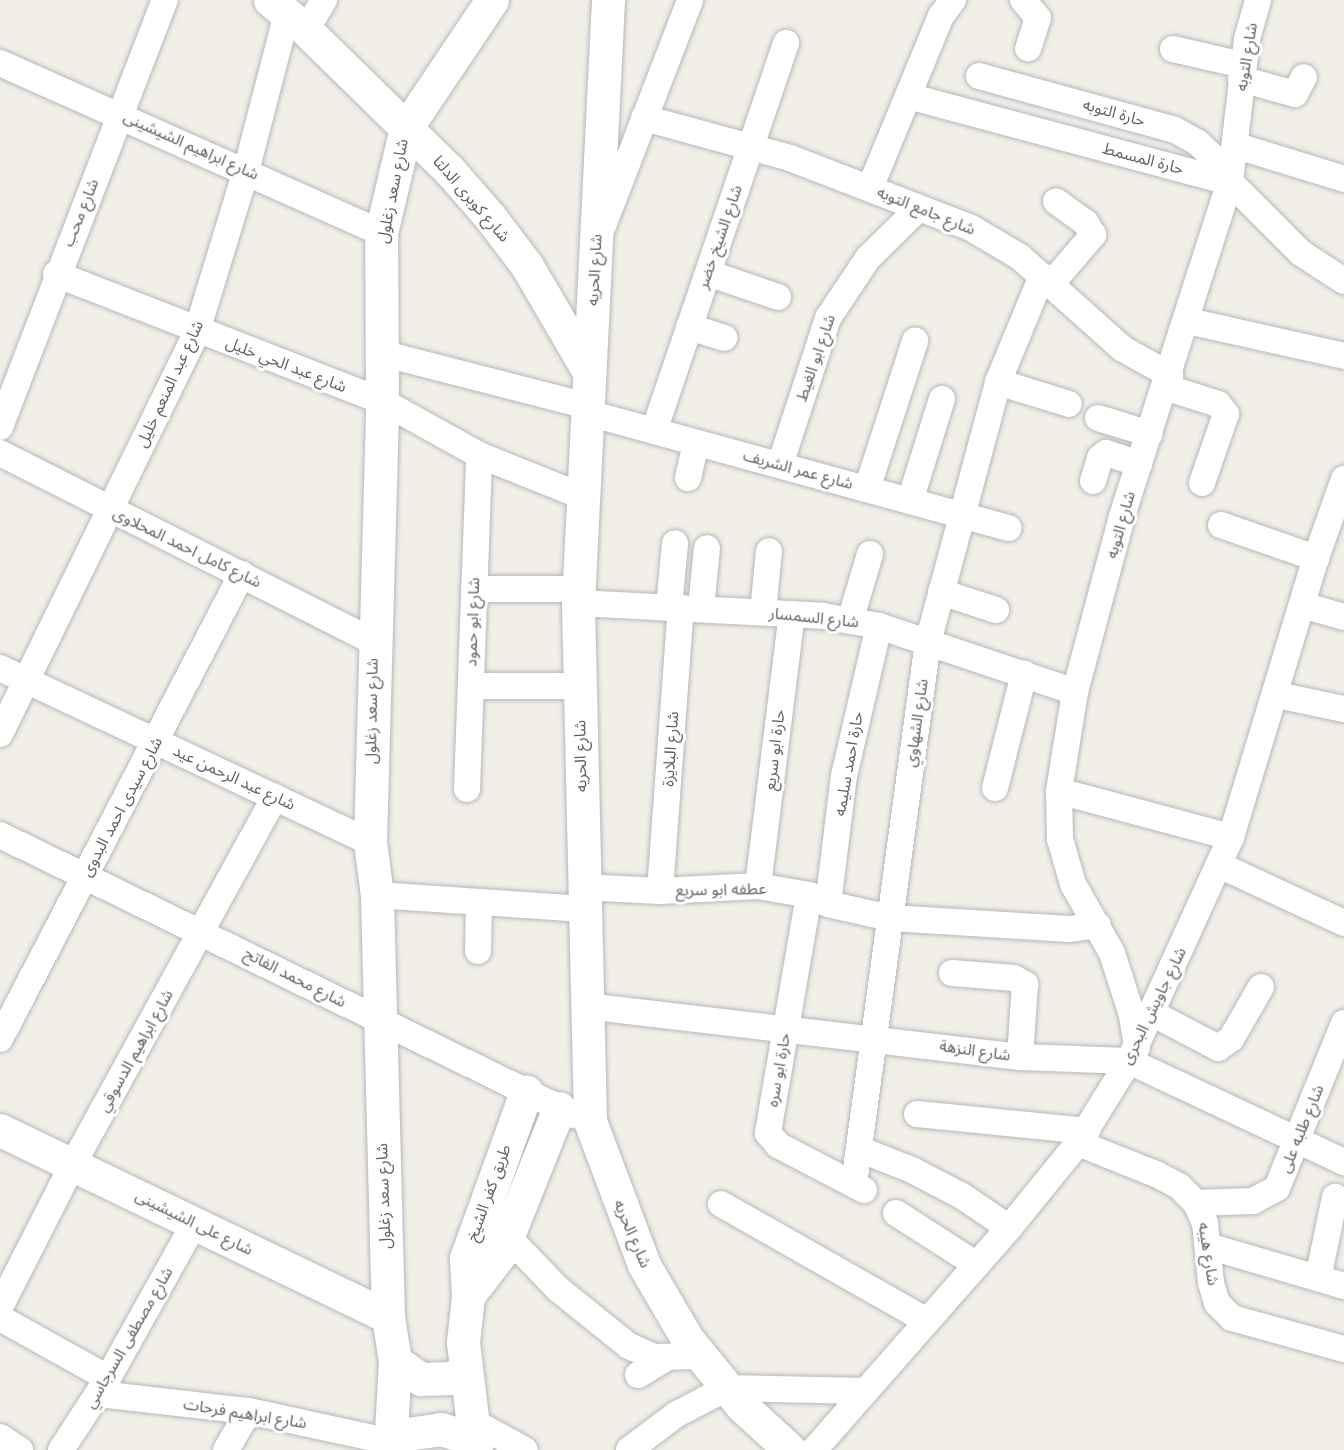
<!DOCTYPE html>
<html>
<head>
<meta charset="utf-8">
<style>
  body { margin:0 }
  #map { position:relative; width:1344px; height:1450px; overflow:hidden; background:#f1efe8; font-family:"Fira Sans","Noto Sans Arabic",sans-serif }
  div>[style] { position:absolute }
  .roads { filter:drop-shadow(0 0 2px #b5b8bc) drop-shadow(0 0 2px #b5b8bc) }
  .street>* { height:26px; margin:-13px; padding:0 13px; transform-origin:13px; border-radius:13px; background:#fff }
  .secondary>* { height:33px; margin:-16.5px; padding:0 16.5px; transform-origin:16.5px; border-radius:16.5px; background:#fff }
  span { translate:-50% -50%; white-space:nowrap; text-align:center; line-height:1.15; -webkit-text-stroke:6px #fff; paint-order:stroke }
  .street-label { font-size:16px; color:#5f6368 }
</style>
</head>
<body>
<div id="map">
  <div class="roads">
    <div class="street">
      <i style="left:1023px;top:0;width:23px;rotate:50deg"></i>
      <i style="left:1038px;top:18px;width:32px;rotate:108deg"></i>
      <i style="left:306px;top:30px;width:35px;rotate:-59deg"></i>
      <i style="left:1173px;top:49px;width:72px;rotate:12.9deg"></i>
      <i style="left:0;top:63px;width:417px;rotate:24deg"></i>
      <i style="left:979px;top:76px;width:203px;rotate:15.4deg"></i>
      <i style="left:1175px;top:130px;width:26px;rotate:29deg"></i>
      <i style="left:1198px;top:143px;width:25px;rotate:43deg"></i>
      <i style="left:1216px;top:160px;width:26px;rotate:58deg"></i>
      <i style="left:1241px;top:79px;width:56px;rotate:15.5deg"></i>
      <i style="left:1295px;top:94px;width:19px;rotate:-62deg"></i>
      <i style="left:908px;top:96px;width:333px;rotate:15deg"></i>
      <i style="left:1230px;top:182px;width:100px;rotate:45deg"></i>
      <i style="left:1301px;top:253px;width:51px;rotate:33.1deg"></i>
      <i style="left:644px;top:118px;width:151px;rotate:15.3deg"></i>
      <i style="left:790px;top:158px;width:194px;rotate:21.1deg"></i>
      <i style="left:971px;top:228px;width:57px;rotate:30.6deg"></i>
      <i style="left:1020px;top:257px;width:138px;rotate:41.8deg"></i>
      <i style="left:1123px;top:349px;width:54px;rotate:29deg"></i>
      <i style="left:1237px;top:146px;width:112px;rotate:17.1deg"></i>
      <i style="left:870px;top:188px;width:186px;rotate:-67.6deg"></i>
      <i style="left:941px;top:16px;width:20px;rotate:-53deg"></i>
      <i style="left:603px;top:226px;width:242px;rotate:-68.9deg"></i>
      <i style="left:708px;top:273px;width:74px;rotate:18.9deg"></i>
      <i style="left:56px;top:274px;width:350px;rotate:21.3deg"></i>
      <i style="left:382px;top:401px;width:111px;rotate:29.1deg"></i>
      <i style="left:479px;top:455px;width:113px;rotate:21.8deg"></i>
      <i style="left:1051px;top:284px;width:65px;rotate:-49.4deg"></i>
      <i style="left:1093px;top:235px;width:14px;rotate:-120deg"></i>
      <i style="left:1086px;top:223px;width:37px;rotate:-144deg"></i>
      <i style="left:1188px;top:321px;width:160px;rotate:12.6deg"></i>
      <i style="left:689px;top:327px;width:37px;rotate:17deg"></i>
      <i style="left:381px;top:353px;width:214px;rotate:14.4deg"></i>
      <i style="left:998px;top:382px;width:74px;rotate:17.2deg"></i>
      <i style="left:1165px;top:387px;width:56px;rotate:17.8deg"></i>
      <i style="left:1218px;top:404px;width:13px;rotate:51deg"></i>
      <i style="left:1226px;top:414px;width:73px;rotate:109.2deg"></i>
      <i style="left:588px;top:413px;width:436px;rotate:15.3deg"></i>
      <i style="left:1098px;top:418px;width:54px;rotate:17.1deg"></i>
      <i style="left:0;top:427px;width:458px;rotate:-68.9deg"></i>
      <i style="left:654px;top:431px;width:410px;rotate:-71.2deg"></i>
      <i style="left:0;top:453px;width:419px;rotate:26.8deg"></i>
      <i style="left:780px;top:465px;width:155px;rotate:-71.9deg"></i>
      <i style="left:828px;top:318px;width:72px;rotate:-56.3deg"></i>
      <i style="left:868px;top:258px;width:71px;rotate:-44.4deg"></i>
      <i style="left:688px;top:478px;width:36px;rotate:-77deg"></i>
      <i style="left:1093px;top:481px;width:24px;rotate:-73deg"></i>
      <i style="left:1100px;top:458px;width:8px;rotate:-40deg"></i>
      <i style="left:1106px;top:453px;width:35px;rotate:18deg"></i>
      <i style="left:867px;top:489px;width:156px;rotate:-72deg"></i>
      <i style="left:910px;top:501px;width:107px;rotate:-72.6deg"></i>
      <i style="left:1221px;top:525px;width:101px;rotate:19.2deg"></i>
      <i style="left:474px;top:589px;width:105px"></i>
      <i style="left:941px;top:592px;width:58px;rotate:18.1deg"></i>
      <i style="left:578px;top:603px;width:245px;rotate:3deg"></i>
      <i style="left:823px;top:616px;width:57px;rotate:10.1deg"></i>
      <i style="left:879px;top:626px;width:207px;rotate:18.6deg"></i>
      <i style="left:1302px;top:605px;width:44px;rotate:15.9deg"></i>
      <i style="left:669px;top:607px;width:64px;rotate:-84.6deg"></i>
      <i style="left:701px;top:609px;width:61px;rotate:-84.4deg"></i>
      <i style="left:763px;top:612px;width:61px;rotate:-84.4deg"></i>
      <i style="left:850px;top:621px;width:70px;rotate:-73.4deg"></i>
      <i style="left:0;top:668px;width:409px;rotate:25.2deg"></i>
      <i style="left:471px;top:686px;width:109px"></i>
      <i style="left:1277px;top:695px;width:68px;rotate:11.8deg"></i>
      <i style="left:0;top:734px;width:449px;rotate:-63.9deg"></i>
      <i style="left:197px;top:331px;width:167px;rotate:-73deg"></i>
      <i style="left:246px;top:171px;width:162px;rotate:-75.4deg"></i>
      <i style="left:995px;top:788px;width:118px;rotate:-75.7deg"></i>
      <i style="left:467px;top:789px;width:334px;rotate:-87.9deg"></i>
      <i style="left:1059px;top:791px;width:178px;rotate:15deg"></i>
      <i style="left:0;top:835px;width:639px;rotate:26deg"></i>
      <i style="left:1219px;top:865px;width:138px;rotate:24.9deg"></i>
      <i style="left:758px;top:886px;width:274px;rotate:-82.9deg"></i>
      <i style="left:583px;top:887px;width:77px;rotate:3deg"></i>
      <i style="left:660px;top:891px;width:98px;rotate:-2.9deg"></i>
      <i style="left:758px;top:886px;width:52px;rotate:10deg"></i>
      <i style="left:809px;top:895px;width:21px;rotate:25deg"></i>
      <i style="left:828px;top:904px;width:64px;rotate:12.7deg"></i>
      <i style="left:890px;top:918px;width:180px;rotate:3.5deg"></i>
      <i style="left:1070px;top:929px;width:28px;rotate:-8deg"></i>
      <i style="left:660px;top:891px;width:284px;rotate:-85.8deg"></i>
      <i style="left:377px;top:895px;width:207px;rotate:3.9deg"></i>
      <i style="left:809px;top:895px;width:242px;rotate:99.8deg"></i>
      <i style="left:768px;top:1133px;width:16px;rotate:50deg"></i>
      <i style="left:778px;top:1145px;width:97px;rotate:27.6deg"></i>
      <i style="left:828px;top:904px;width:129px;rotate:-82.9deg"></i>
      <i style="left:844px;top:776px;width:154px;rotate:-76.9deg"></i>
      <i style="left:478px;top:951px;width:49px;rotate:-88.8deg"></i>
      <i style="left:952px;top:973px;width:62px;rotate:4.6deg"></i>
      <i style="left:1014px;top:978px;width:13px;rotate:29deg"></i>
      <i style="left:1025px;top:984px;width:73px;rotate:93.9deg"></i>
      <i style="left:586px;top:1006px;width:437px;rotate:6.7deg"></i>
      <i style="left:1020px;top:1057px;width:109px;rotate:2.1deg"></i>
      <i style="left:1129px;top:1061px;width:238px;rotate:25.2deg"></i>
      <i style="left:1152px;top:1013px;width:75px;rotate:27.9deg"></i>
      <i style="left:1218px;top:1048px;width:16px;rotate:-35deg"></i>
      <i style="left:1231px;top:1039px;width:60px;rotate:-60deg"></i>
      <i style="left:0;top:1039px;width:524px;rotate:-62.51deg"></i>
      <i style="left:1137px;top:1047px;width:32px;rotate:-99deg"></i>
      <i style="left:1132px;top:1015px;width:65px;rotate:-107.9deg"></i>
      <i style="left:1112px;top:953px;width:79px;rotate:-119.5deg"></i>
      <i style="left:1073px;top:884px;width:47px;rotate:-106.1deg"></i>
      <i style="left:1060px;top:839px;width:48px;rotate:-91.2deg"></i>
      <i style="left:1059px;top:791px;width:100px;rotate:-80.8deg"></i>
      <i style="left:1075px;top:692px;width:182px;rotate:-75deg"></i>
      <i style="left:1122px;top:516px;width:351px;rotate:-72.1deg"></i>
      <i style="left:1230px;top:182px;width:144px;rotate:-83.2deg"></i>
      <i style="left:1247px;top:39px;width:41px;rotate:-74.2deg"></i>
      <i style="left:917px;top:1114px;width:171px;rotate:5.7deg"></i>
      <i style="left:1078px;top:1143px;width:86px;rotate:21.8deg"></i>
      <i style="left:1158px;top:1175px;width:24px;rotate:28deg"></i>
      <i style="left:1179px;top:1186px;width:24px;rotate:45deg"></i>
      <i style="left:1196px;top:1203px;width:22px;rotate:66deg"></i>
      <i style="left:1205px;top:1223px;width:60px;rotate:84.3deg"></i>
      <i style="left:1211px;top:1283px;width:21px;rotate:73deg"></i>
      <i style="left:1217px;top:1303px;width:21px;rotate:45deg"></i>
      <i style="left:1232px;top:1318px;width:116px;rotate:15.5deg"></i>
      <i style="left:859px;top:1149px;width:57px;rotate:21.6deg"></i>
      <i style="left:912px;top:1170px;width:56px;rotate:27.5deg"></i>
      <i style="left:962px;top:1196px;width:57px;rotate:34.2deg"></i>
      <i style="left:854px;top:1184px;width:547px;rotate:-82.23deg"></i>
      <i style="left:928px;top:642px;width:269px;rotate:-74.9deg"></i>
      <i style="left:998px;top:382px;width:115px;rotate:-67.5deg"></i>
      <i style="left:1196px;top:1203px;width:57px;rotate:-2deg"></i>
      <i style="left:1253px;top:1201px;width:27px;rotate:-28deg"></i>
      <i style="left:1277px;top:1188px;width:178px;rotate:-67.9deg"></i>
      <i style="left:721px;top:1204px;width:237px;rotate:29.6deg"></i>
      <i style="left:896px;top:1213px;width:96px;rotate:32.7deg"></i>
      <i style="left:508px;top:1237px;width:72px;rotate:46.1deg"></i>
      <i style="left:558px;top:1289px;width:91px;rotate:38.8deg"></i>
      <i style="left:629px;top:1346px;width:27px;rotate:24deg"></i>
      <i style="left:654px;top:1357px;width:47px;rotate:-1.2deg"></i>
      <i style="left:1208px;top:1246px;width:142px;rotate:16.4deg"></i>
      <i style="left:1318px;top:1278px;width:83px;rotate:-78.1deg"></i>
      <i style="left:0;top:1307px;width:161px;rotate:-63deg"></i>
      <i style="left:73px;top:1164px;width:419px;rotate:-61.2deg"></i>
      <i style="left:0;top:1318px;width:124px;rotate:29.1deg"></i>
      <i style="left:638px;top:1375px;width:35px;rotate:-31deg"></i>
      <i style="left:99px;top:1394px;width:151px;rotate:6.5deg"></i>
      <i style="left:249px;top:1411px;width:145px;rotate:12.3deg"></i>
      <i style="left:472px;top:1421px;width:60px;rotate:28.7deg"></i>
      <i style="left:0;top:1437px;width:24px;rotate:33deg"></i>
      <i style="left:61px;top:1450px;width:86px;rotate:-56.9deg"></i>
      <i style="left:108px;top:1378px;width:176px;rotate:-60.8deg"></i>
      <i style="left:226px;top:1450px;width:45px;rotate:-59.5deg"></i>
      <i style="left:629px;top:1450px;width:60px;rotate:-36.9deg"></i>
      <i style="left:677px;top:1414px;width:56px;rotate:-27.5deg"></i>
      <i style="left:727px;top:1388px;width:139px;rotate:1.2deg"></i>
      <i style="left:814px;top:1450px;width:295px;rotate:-48.7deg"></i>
      <i style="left:1009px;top:1228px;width:109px;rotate:-50.9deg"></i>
      <i style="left:1078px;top:1143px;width:97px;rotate:-58.1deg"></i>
      <i style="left:1129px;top:1061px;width:246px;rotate:-65.5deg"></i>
      <i style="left:1231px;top:837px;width:292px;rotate:-73.1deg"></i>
      <i style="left:1316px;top:558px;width:84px;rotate:-70.5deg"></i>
    </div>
    <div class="secondary">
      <i style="left:270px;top:0;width:47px;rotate:39.8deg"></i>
      <i style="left:306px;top:30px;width:202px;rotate:44.4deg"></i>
      <i style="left:450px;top:171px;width:61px;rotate:49deg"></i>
      <i style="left:490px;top:217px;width:61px;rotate:52.9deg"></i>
      <i style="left:527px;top:266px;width:123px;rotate:59.7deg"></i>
      <i style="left:608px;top:0;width:604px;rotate:92.85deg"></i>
      <i style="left:578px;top:603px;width:518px;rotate:88.67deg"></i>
      <i style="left:590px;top:1121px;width:154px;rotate:69.4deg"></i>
      <i style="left:644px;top:1265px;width:87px;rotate:59.6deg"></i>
      <i style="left:688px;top:1340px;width:85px;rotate:50.7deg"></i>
      <i style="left:742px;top:1406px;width:65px;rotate:42.5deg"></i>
      <i style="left:0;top:1130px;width:431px;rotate:25.7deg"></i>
      <i style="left:468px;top:1296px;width:54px;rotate:-52.5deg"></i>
      <i style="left:501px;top:1253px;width:156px;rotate:-68.2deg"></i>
      <i style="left:395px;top:1361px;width:32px;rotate:35deg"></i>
      <i style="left:421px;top:1379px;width:30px;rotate:-2deg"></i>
      <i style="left:451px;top:1378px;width:16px;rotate:-30deg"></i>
      <i style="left:391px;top:1442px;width:18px;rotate:-27deg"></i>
      <i style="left:407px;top:1434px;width:34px;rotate:-8deg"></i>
      <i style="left:441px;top:1429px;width:35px;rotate:18deg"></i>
      <i style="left:390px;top:1450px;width:89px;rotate:-86.8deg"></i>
      <i style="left:395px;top:1361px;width:45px;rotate:-99deg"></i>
      <i style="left:388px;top:1317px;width:422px;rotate:-91.5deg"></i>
      <i style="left:377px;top:895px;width:53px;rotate:-97.5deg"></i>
      <i style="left:370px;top:842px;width:441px;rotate:-88.4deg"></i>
      <i style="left:382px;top:401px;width:168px;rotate:-90.3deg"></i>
      <i style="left:381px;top:233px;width:108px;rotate:-76.6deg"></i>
      <i style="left:406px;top:128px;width:154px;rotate:-56.1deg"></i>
      <i style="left:476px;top:1450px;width:109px;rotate:-96.9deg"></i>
      <i style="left:463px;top:1342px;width:46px;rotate:-83.8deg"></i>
      <i style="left:468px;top:1296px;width:38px;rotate:-93deg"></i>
      <i style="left:466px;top:1258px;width:177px;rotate:-70.1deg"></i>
    </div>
  </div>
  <div class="street-label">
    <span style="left:1247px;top:57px;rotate:-81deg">شارع التوبه</span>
    <span style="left:1114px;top:113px;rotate:16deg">حارة التوبه</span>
    <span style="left:191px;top:146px;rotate:24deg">شارع ابراهيم الشيشينى</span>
    <span style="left:1143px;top:159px;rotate:15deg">حارة المسمط</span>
    <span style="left:393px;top:191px;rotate:-79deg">شارع سعد زغلول</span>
    <span style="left:471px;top:199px;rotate:49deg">شارع كوبرى الدلتا</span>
    <span style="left:926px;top:211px;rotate:22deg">شارع جامع التوبه</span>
    <span style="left:81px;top:213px;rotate:-68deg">شارع محب</span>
    <span style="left:720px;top:237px;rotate:-71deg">شارع الشيخ خضر</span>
    <span style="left:595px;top:270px;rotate:-87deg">شارع الحريه</span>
    <span style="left:816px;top:358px;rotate:-71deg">شارع ابو الغيط</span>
    <span style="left:286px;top:365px;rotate:21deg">شارع عبد الحي خليل</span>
    <span style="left:170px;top:384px;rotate:-65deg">شارع عبد المنعم خليل</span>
    <span style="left:798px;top:470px;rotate:15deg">شارع عمر الشريف</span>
    <span style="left:1121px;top:525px;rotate:-74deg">شارع التوبه</span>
    <span style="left:187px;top:548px;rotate:26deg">شارع كامل احمد المحلاوى</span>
    <span style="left:814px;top:618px;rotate:6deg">شارع السمسار</span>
    <span style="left:473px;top:622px;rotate:-88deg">شارع ابو حمود</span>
    <span style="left:372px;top:711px;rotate:-89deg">شارع سعد زغلول</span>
    <span style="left:917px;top:723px;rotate:-82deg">شارع الشهاوي</span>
    <span style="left:671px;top:749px;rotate:-86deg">شارع البلايزة</span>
    <span style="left:775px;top:750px;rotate:-83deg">حارة ابو سريع</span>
    <span style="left:581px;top:756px;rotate:-91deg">شارع الحريه</span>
    <span style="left:849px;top:764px;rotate:-80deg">حارة احمد سليمه</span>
    <span style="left:234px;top:778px;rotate:25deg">شارع عبد الرحمن عيد</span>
    <span style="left:122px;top:807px;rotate:-62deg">شارع سيدى احمد البدوى</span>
    <span style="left:721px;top:890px;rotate:-1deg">عطفه ابو سريع</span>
    <span style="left:295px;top:978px;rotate:27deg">شارع محمد الفاتح</span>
    <span style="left:1154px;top:1006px;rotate:-64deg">شارع جاويش البحرى</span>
    <span style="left:136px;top:1051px;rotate:-61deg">شارع ابراهيم الدسوقي</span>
    <span style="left:975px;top:1051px;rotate:8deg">شارع النزهة</span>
    <span style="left:779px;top:1070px;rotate:-80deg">حارة ابو سره</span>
    <span style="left:1302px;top:1129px;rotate:-68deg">شارع طلبه على</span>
    <span style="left:489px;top:1193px;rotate:-70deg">طريق كفر الشيخ</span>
    <span style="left:384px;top:1196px;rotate:-92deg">شارع سعد زغلول</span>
    <span style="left:194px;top:1223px;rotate:26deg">شارع على الشيشينى</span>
    <span style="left:632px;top:1234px;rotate:67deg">شارع الحريه</span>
    <span style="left:1208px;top:1254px;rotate:81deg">شارع هيبه</span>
    <span style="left:129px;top:1338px;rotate:-60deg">شارع مصطفى السرجاسي</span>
    <span style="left:245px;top:1414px;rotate:9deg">شارع ابراهيم فرحات</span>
  </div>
</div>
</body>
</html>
